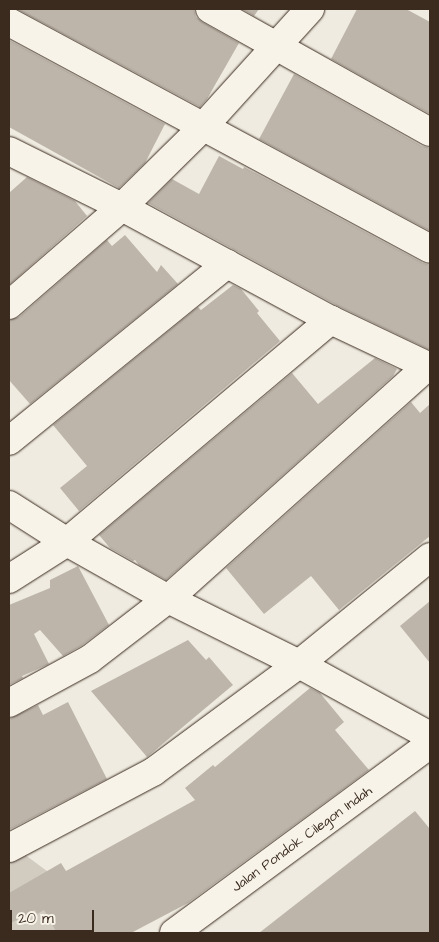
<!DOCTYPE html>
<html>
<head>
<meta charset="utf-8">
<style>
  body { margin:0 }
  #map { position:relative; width:439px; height:942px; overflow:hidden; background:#efebe0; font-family:"Architects Daughter",sans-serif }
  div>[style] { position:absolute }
  .green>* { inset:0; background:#d1cbc0 }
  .building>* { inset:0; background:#bdb5aa }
  .roads { filter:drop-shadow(0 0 1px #3b2a1e) drop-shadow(0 0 1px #3b2a1e) }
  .street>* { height:28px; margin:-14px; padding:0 14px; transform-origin:14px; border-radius:14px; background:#f7f3e8 }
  span { translate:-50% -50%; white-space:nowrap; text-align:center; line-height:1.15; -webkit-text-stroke:4px #f7f3e8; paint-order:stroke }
  .street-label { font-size:14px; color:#3b2a1e }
  .frame { position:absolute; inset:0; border:10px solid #3b2a1e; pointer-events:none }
  .scale { position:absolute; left:10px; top:910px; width:84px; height:22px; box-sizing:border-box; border:2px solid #3b2a1e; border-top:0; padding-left:6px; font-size:15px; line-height:18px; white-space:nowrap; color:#3b2a1e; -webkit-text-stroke:4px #f7f3e8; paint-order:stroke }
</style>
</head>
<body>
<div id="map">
  <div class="green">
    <i style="clip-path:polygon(13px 846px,131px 933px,9px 933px,9px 848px)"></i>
  </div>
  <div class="building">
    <i style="clip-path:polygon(17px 9px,194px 9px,196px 17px,202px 22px,239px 43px,207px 99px,200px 107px)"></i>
    <i style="clip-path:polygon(242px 9px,259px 9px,254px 16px)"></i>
    <i style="clip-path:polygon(357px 9px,406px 9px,430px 22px,430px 114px,331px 59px)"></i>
    <i style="clip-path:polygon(9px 40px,165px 124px,145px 163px,119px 188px,9px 127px)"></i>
    <i style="clip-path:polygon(294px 74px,422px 146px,430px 148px,430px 231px,259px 139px)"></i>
    <i style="clip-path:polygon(219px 156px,243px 169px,244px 167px,423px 263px,430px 265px,430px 350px,338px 306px,148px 203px,172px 179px,199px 194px)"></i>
    <i style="clip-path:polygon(27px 177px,75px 201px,87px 216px,9px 285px,9px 193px)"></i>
    <i style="clip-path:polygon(125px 235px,157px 272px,161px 265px,178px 284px,30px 404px,9px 380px,9px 320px,19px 317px,107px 240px,112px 246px)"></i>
    <i style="clip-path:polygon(233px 285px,241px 289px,259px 311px,257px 313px,280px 341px,79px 511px,60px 488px,87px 466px,53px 425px,198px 307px,201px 310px)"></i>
    <i style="clip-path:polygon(375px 358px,397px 369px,393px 376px,166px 580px,139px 565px,135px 560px,133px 561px,110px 548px,99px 535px,292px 373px,318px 404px)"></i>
    <i style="clip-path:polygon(411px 402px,420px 413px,430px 404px,430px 536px,339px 610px,311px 576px,264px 614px,226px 568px)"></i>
    <i style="clip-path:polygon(78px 566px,109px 625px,81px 646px,63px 656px,40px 630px,34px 634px,49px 664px,22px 676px,23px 678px,9px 685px,9px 605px,50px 588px,50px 580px)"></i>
    <i style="clip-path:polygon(430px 601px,430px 663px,400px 626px)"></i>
    <i style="clip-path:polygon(188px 640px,206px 660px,209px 657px,233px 685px,147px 757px,91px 691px)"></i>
    <i style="clip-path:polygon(310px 688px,320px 693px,344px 722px,335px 730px,369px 770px,188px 903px,131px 933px,57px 933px,44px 910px,37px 914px,35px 910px,9px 924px,9px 893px,61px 863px,66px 871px,195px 800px,185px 788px,213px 765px,215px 767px)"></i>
    <i style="clip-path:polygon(68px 702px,107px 779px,9px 830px,9px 719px,38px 705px,43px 715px)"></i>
    <i style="clip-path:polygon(415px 811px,430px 829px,430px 933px,259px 933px)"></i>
  </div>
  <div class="roads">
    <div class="street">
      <i style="left:210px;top:9px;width:252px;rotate:29.2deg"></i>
      <i style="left:9px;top:22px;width:478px;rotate:28.3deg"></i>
      <i style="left:9px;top:151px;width:126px;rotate:26.4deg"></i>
      <i style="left:122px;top:207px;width:238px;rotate:28.4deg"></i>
      <i style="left:331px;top:320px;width:110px;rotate:25.4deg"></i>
      <i style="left:9px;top:305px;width:150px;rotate:-40.9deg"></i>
      <i style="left:122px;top:207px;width:112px;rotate:-44.6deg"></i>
      <i style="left:202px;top:128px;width:161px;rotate:-47.8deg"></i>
      <i style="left:9px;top:441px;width:281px;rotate:-39.1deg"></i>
      <i style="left:9px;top:505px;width:69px;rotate:32.5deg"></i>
      <i style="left:67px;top:542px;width:116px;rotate:29.4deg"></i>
      <i style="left:168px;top:599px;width:146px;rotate:26.4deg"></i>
      <i style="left:299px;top:664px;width:149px;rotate:28.8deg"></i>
      <i style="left:9px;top:579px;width:69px;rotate:-32.5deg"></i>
      <i style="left:67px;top:542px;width:345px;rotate:-40.1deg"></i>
      <i style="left:9px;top:703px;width:92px;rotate:-28.5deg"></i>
      <i style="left:90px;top:659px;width:98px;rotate:-37.6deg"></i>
      <i style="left:168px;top:599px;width:349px;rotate:-41.9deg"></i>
      <i style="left:9px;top:848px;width:163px;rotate:-27.8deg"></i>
      <i style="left:153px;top:772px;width:182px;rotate:-36.5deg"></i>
      <i style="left:299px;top:664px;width:169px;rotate:-39.2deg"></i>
      <i style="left:174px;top:933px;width:318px;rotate:-36.4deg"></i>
    </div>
  </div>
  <div class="street-label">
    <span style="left:302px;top:839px;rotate:-36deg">Jalan Pondok Cilegon Indah</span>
  </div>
  <div class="frame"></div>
  <div class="scale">20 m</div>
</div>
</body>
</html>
